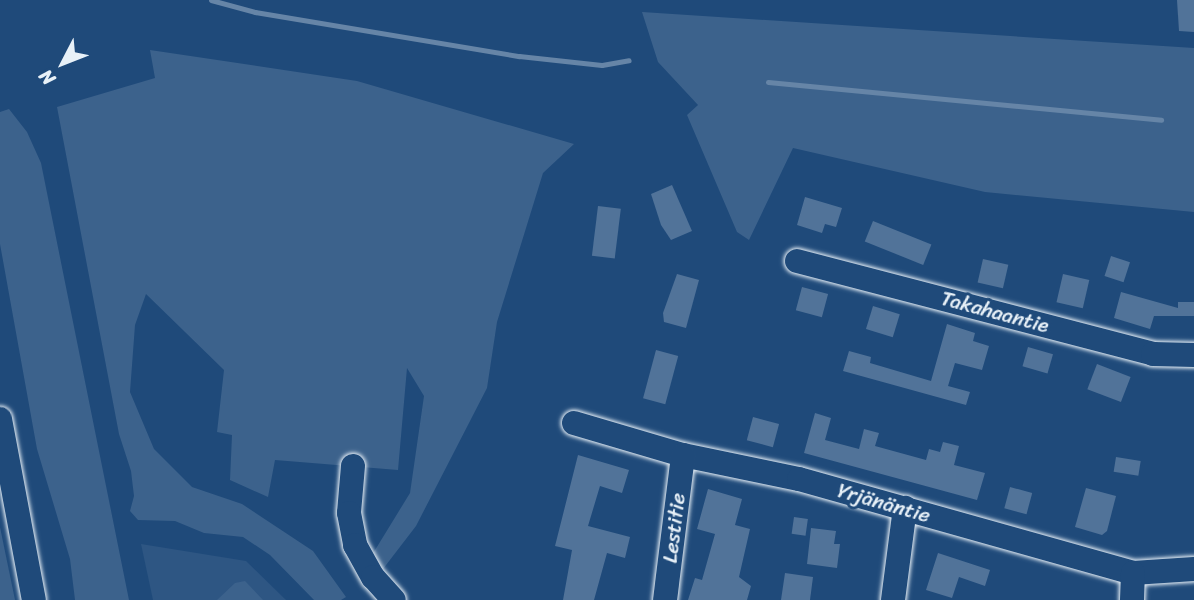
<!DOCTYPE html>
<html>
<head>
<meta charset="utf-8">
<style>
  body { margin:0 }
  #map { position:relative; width:1194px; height:600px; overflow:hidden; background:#1f4a7a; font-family:Sriracha,sans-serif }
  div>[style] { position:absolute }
  .built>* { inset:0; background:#2e5683 }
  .green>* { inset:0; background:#3c628c }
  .stream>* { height:5px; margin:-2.5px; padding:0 2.5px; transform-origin:2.5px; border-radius:2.5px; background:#6685a7 }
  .building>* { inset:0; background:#517399; transform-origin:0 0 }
  .roads { filter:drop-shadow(0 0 2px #e8f1f8) drop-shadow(0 0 2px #e8f1f8) }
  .minor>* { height:24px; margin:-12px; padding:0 12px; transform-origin:12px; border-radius:12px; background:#1f4a7a }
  span { translate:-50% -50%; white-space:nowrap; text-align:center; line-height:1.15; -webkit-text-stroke:6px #1f4a7a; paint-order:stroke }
  .street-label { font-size:21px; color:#e8f1f8 }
  .north { position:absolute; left:28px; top:28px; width:70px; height:70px; -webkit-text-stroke:5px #1f4a7a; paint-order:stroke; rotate:228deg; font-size:19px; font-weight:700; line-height:28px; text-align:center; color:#e8f1f8 }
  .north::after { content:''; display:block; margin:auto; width:24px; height:32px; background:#e8f1f8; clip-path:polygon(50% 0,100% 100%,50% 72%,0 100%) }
</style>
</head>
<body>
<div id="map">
  <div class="built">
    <i style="clip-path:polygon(141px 544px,246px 561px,286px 600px,153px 600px)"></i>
  </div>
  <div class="green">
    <i style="clip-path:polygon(642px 12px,1194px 48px,1194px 212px,985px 192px,793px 148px,749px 240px,737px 232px,687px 115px,698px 105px,658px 62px)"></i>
    <i style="clip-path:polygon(150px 50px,357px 81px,574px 144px,543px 173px,497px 322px,487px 388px,416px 526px,383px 569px,372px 555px,410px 493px,424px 396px,407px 368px,398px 470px,275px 460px,268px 497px,230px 480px,232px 435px,217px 432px,224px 370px,146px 294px,135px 325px,130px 392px,154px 449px,192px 487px,242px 504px,313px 551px,346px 597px,341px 600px,314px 600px,270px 555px,243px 537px,204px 533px,175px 521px,138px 520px,130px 511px,134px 496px,131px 471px,119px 434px,57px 107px,155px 78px)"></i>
    <i style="clip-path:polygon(9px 109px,27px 132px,41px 163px,129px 600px,75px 600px,70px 559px,37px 449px,0 244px,0 112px)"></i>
    <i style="clip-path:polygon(0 527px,15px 600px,0 600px)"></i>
    <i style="clip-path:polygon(245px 581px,263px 600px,217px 600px,235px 583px)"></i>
  </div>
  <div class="stream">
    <i style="left:211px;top:0;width:46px;rotate:15.3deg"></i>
    <i style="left:255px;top:12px;width:268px;rotate:9.5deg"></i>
    <i style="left:519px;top:56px;width:83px;rotate:6.2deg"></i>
    <i style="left:602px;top:65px;width:27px;rotate:-10deg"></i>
    <i style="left:768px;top:82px;width:395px;rotate:5.5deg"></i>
  </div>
  <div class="building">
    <i style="clip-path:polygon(1177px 0,1194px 0,1194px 32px,1179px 31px)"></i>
    <i style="clip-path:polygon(672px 185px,692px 231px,671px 240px,661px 225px,651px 194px)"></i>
    <i style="clip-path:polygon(805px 197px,842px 208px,836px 227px,825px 224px,822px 233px,797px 225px)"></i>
    <i style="left:598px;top:206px;width:23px;height:50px;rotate:7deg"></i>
    <i style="left:873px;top:221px;width:63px;height:22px;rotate:22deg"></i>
    <i style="left:1111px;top:256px;width:20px;height:21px;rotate:18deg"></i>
    <i style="left:983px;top:259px;width:26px;height:24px;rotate:13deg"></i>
    <i style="clip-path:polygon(677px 274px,699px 280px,686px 328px,664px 322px,663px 313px)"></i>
    <i style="left:1063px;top:274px;width:27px;height:29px;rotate:13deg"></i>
    <i style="left:802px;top:287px;width:27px;height:24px;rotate:15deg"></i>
    <i style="clip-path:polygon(1121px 292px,1178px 308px,1178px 302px,1194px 302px,1194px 316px,1154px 316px,1150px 329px,1114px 318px)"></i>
    <i style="left:873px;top:306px;width:28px;height:24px;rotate:17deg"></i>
    <i style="clip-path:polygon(947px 324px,975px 333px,973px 341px,989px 346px,982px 370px,955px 363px,948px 386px,970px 392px,966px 405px,843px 371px,849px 351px,871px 357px,870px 363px,931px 381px)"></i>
    <i style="left:1028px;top:347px;width:26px;height:20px;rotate:16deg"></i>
    <i style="left:656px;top:350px;width:23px;height:50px;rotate:15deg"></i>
    <i style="left:1097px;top:364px;width:36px;height:27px;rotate:21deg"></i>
    <i style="clip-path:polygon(815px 413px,831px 418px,825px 440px,859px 449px,864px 429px,879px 433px,875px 446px,926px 460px,929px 449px,940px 452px,943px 442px,959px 446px,954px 465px,985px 473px,977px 500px,804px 453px)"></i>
    <i style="left:753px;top:417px;width:27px;height:24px;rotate:15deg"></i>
    <i style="clip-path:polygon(578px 455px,629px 470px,622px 493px,600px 486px,588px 526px,630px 537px,625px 558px,607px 553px,594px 600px,563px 600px,572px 550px,555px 546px)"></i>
    <i style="left:1116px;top:457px;width:25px;height:15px;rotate:9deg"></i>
    <i style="left:1010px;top:487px;width:23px;height:22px;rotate:15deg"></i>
    <i style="clip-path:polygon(1086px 488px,1116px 496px,1107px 531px,1102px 535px,1075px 527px)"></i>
    <i style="clip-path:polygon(708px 489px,742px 499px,735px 525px,750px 529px,739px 577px,751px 586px,747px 600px,688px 600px,695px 578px,702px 580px,715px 534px,697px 529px)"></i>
    <i style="left:794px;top:517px;width:14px;height:17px;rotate:8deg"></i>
    <i style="clip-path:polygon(811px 528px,836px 531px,834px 544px,840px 544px,837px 568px,807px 564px)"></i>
    <i style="clip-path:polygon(938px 553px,990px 570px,985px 586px,959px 577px,952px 598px,926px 590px)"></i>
    <i style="clip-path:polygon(785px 573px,813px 577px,810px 600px,781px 600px)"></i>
  </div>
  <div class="roads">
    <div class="minor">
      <i style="left:797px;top:261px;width:368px;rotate:14.6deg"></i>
      <i style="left:1153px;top:354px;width:41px;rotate:1.4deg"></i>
      <i style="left:0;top:419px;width:184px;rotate:79.4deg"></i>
      <i style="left:574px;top:423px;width:114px;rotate:16.4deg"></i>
      <i style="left:683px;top:455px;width:118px;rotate:11.7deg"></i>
      <i style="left:799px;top:479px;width:347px;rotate:15.7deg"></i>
      <i style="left:1133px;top:573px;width:61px;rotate:-3.8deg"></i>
      <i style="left:353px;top:466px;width:47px;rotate:94.9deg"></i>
      <i style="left:349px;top:513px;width:33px;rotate:79deg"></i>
      <i style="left:355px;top:545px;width:37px;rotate:61deg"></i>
      <i style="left:373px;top:577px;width:31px;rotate:48deg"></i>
      <i style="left:665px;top:600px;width:146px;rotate:-82.9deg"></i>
      <i style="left:893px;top:600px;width:93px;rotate:-82.6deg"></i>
      <i style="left:1132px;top:600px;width:27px;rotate:-88deg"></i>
    </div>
  </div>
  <div class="street-label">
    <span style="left:995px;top:312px;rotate:15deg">Takahaantie</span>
    <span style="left:884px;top:503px;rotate:16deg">Yrjänäntie</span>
    <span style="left:674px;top:528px;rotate:-83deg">Lestitie</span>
  </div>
  <div class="north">N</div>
</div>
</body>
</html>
